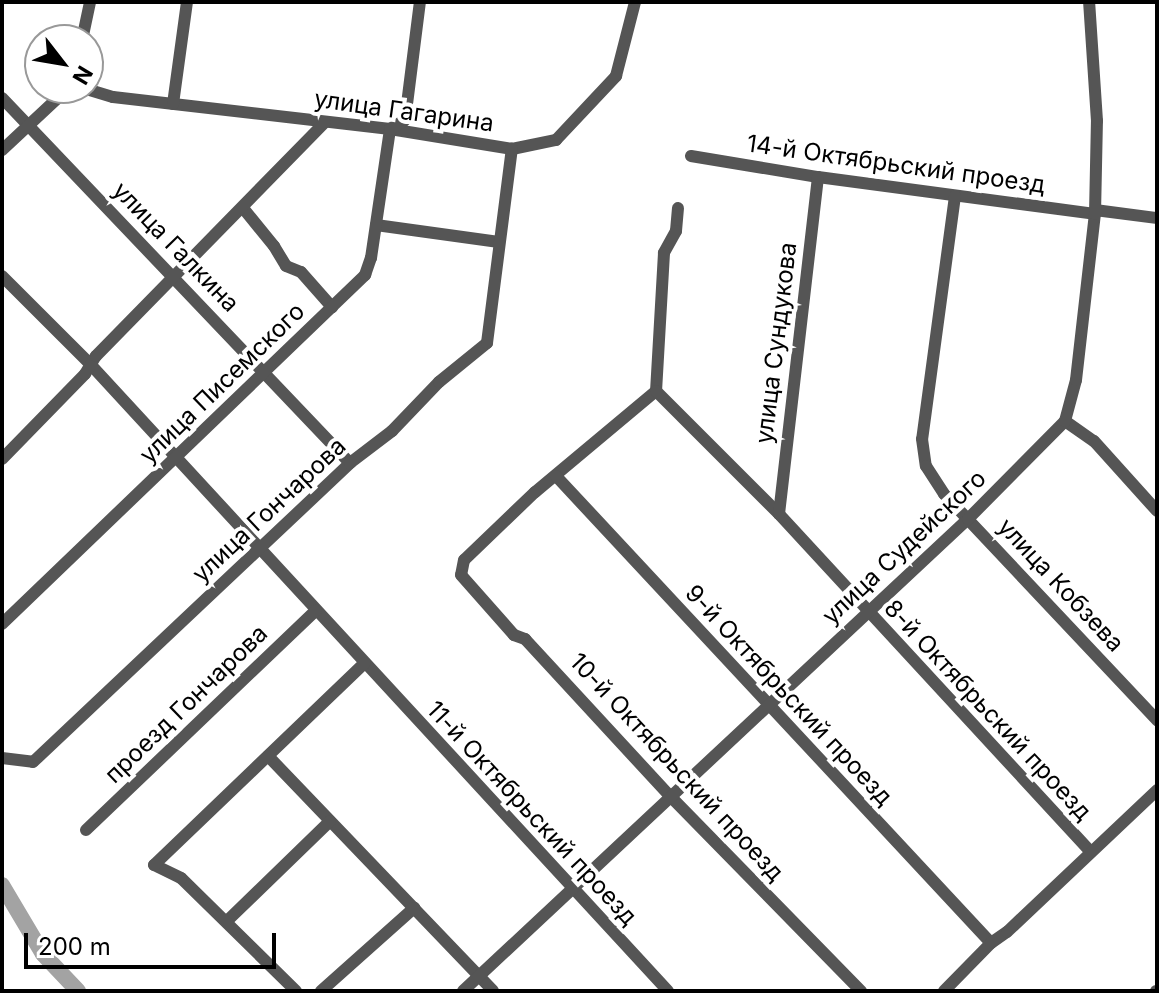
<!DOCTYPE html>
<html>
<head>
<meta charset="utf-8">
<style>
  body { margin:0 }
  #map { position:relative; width:1159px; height:993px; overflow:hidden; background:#fff; font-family:Inter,sans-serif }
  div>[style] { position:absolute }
  .river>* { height:16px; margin:-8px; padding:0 8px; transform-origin:8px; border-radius:8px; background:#a3a3a3 }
  .minor>* { height:12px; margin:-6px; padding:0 6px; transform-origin:6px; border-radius:6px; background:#555 }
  span { translate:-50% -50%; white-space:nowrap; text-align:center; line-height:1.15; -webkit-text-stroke:8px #fff; paint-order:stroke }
  .street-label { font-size:24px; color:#000 }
  .frame { position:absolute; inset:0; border:4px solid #000; pointer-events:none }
  .north { position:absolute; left:24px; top:24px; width:80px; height:80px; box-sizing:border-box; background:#fff; border:2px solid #999; border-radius:50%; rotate:121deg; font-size:22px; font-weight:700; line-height:32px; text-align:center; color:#000 }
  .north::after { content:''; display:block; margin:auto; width:28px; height:36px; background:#000; clip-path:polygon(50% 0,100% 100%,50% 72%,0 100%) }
  .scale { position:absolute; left:24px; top:933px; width:252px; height:36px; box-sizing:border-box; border:4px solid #000; border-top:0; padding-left:10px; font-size:24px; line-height:28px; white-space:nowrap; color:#000; -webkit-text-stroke:6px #fff; paint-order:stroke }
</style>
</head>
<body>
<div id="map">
  <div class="river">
    <i style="left:2px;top:885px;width:80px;rotate:59.3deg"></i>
    <i style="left:43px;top:954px;width:51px;rotate:46.6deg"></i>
  </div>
  <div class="minor">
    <i style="left:82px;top:40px;width:39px;rotate:-78deg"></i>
    <i style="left:83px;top:88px;width:31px;rotate:17deg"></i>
    <i style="left:113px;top:97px;width:279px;rotate:6.6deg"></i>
    <i style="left:390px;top:129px;width:124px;rotate:9.3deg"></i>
    <i style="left:512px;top:149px;width:45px;rotate:-11.6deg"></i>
    <i style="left:556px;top:140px;width:88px;rotate:-46.8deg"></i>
    <i style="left:616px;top:76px;width:76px;rotate:-75.6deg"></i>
    <i style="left:2px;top:98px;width:504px;rotate:46.37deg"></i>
    <i style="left:173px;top:104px;width:103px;rotate:-82.2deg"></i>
    <i style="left:2px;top:150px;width:82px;rotate:-43deg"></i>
    <i style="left:62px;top:94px;width:13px;rotate:-27deg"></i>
    <i style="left:691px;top:156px;width:129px;rotate:9.4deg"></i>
    <i style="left:818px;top:177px;width:279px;rotate:7.6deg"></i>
    <i style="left:955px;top:196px;width:245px;rotate:97.7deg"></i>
    <i style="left:922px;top:439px;width:27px;rotate:82deg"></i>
    <i style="left:926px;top:466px;width:33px;rotate:57deg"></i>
    <i style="left:944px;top:494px;width:311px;rotate:46.7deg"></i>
    <i style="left:243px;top:208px;width:49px;rotate:50.8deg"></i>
    <i style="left:274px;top:246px;width:23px;rotate:59deg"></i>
    <i style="left:286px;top:266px;width:16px;rotate:22deg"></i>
    <i style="left:301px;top:272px;width:47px;rotate:48.5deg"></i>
    <i style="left:678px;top:208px;width:23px;rotate:95deg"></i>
    <i style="left:676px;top:231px;width:25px;rotate:119deg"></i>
    <i style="left:664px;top:253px;width:138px;rotate:93.3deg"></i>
    <i style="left:656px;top:391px;width:158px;rotate:140.1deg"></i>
    <i style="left:535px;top:492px;width:98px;rotate:136.2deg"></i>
    <i style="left:464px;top:560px;width:15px;rotate:101deg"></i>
    <i style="left:461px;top:575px;width:80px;rotate:48.5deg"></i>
    <i style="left:514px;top:635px;width:12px;rotate:20deg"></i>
    <i style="left:525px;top:639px;width:215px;rotate:47.3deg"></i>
    <i style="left:671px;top:797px;width:272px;rotate:45.6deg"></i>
    <i style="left:1095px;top:210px;width:63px;rotate:7.4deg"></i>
    <i style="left:376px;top:225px;width:124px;rotate:7.9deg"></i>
    <i style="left:2px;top:276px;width:126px;rotate:45deg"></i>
    <i style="left:91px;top:365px;width:851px;rotate:47.33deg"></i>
    <i style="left:656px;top:391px;width:174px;rotate:45deg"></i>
    <i style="left:779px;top:514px;width:459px;rotate:47.3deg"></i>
    <i style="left:1065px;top:421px;width:35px;rotate:35deg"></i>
    <i style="left:1094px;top:441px;width:94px;rotate:48deg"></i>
    <i style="left:2px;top:459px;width:119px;rotate:-45.7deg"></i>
    <i style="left:85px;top:374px;width:21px;rotate:-59deg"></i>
    <i style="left:96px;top:356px;width:327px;rotate:-45.6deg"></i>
    <i style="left:556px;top:476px;width:638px;rotate:47.03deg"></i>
    <i style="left:779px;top:514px;width:339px;rotate:-83.4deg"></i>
    <i style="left:2px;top:624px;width:504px;rotate:-43.87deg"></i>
    <i style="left:365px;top:275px;width:18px;rotate:-71deg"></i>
    <i style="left:371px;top:258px;width:130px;rotate:-81.6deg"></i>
    <i style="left:390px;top:129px;width:17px;rotate:-31deg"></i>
    <i style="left:405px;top:120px;width:119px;rotate:-82.8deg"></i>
    <i style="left:268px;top:756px;width:325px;rotate:46.2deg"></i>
    <i style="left:2px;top:758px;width:31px;rotate:7deg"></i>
    <i style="left:33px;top:762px;width:436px;rotate:-43.3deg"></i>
    <i style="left:350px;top:463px;width:53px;rotate:-37.3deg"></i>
    <i style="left:392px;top:431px;width:68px;rotate:-46.2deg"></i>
    <i style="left:439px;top:382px;width:62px;rotate:-39.1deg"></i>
    <i style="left:487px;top:343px;width:196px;rotate:-82.7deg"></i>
    <i style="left:86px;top:830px;width:318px;rotate:-43.7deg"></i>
    <i style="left:228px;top:920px;width:142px;rotate:-44.1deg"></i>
    <i style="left:296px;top:991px;width:161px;rotate:-135.5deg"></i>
    <i style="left:181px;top:878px;width:30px;rotate:-154deg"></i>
    <i style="left:154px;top:865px;width:292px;rotate:-43.8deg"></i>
    <i style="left:321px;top:991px;width:125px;rotate:-41.7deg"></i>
    <i style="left:463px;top:991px;width:691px;rotate:-43.07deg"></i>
    <i style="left:968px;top:519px;width:138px;rotate:-45.3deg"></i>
    <i style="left:1065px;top:421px;width:42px;rotate:-75deg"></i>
    <i style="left:1076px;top:380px;width:167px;rotate:-83.5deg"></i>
    <i style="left:1095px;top:214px;width:93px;rotate:-88.8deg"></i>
    <i style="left:1097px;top:121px;width:119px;rotate:-93.8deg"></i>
    <i style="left:944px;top:991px;width:67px;rotate:-45.6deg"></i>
    <i style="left:991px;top:943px;width:19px;rotate:-35deg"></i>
    <i style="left:1007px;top:932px;width:207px;rotate:-43.4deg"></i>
    <i style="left:1156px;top:991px;width:1px"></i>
  </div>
  <div class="street-label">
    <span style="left:404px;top:111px;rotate:8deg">улица Гагарина</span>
    <span style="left:896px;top:164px;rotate:8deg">14-й Октябрьский проезд</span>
    <span style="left:176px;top:247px;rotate:46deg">улица Галкина</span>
    <span style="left:776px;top:343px;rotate:-83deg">улица Сундукова</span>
    <span style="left:222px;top:383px;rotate:-44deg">улица Писемского</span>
    <span style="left:269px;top:510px;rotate:-43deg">улица Гончарова</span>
    <span style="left:904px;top:547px;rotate:-43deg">улица Судейского</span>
    <span style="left:1061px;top:585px;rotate:47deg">улица Кобзева</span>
    <span style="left:789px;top:695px;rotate:47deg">9-й Октябрьский проезд</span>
    <span style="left:186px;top:704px;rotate:-44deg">проезд Гончарова</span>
    <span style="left:988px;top:710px;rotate:47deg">8-й Октябрьский проезд</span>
    <span style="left:677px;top:767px;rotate:47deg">10-й Октябрьский проезд</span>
    <span style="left:532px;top:813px;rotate:47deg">11-й Октябрьский проезд</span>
  </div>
  <div class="frame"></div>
  <div class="north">N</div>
  <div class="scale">200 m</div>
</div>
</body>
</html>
